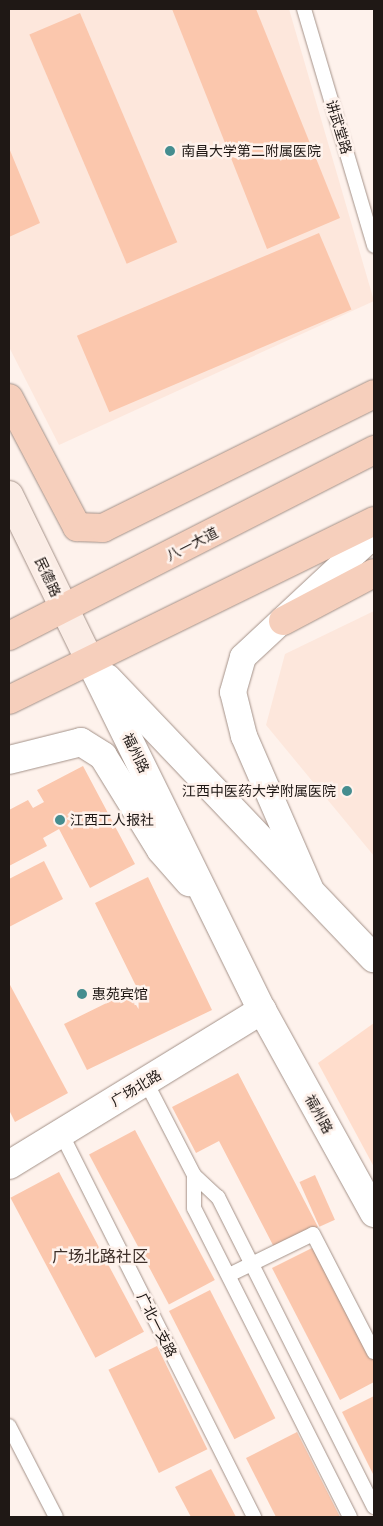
<!DOCTYPE html>
<html>
<head>
<meta charset="utf-8">
<style>
  body { margin:0 }
  #map { position:relative; width:383px; height:1526px; overflow:hidden; background:#fef2ec; font-family:"Golos Text","Noto Sans SC",sans-serif }
  div>[style] { position:absolute }
  .built>* { inset:0; background:#fde7dc }
  .green>* { inset:0; background:#fdc }
  .building>* { inset:0; background:#fbc7ad; transform-origin:0 0 }
  .roads { filter:drop-shadow(0 0 1px #a49289) drop-shadow(0 0 1px #a49289) }
  .service>* { height:14px; margin:-7px; padding:0 7px; transform-origin:7px; border-radius:7px; background:#fff }
  .minor>* { height:26px; margin:-13px; padding:0 13px; transform-origin:13px; border-radius:13px; background:#fff }
  .tertiary>* { height:28px; margin:-14px; padding:0 14px; transform-origin:14px; border-radius:14px; background:#fff }
  .secondary>* { height:28px; margin:-14px; padding:0 14px; transform-origin:14px; border-radius:14px; background:#fbede6 }
  .trunk>* { height:28px; margin:-14px; padding:0 14px; transform-origin:14px; border-radius:14px; background:#f6cfbc }
  .dots>* { width:14px; height:14px; translate:-50% -50%; box-sizing:border-box; border:2px solid #fef2ec; border-radius:50% }
  span { translate:-50% -50%; white-space:nowrap; text-align:center; line-height:1.15; -webkit-text-stroke:5px #fef2ec; paint-order:stroke }
  .street-label { font-size:14px; color:#1f1815 }
  .poi-label { font-size:14px; color:#1f1815 }
  .left { translate:0 -50%; text-align:left }
  .right { translate:-100% -50%; text-align:right }
  .quarter-label { font-size:16px; color:#3d2e27 }
  .frame { position:absolute; inset:0; border:10px solid #1f1815; pointer-events:none }
</style>
</head>
<body>
<div id="map">
  <div class="built">
    <i style="clip-path:polygon(9px 9px,289px 9px,374px 301px,59px 445px,9px 347px)"></i>
    <i style="clip-path:polygon(374px 611px,374px 856px,266px 725px,285px 654px)"></i>
  </div>
  <div class="green">
    <i style="clip-path:polygon(374px 1023px,374px 1167px,318px 1063px)"></i>
  </div>
  <div class="building">
    <i style="clip-path:polygon(172px 9px,256px 9px,340px 218px,267px 249px)"></i>
    <i style="left:80px;top:13px;width:249px;height:55px;rotate:67deg"></i>
    <i style="clip-path:polygon(9px 148px,40px 223px,9px 237px)"></i>
    <i style="left:319px;top:233px;width:83px;height:263px;rotate:67deg"></i>
    <i style="clip-path:polygon(83px 766px,135px 864px,90px 888px,59px 829px,43px 838px,47px 846px,9px 866px,9px 810px,28px 800px,33px 808px,44px 802px,37px 790px)"></i>
    <i style="clip-path:polygon(44px 861px,63px 899px,9px 927px,9px 879px)"></i>
    <i style="clip-path:polygon(148px 877px,212px 1010px,87px 1070px,64px 1024px,137px 988px,95px 903px)"></i>
    <i style="clip-path:polygon(9px 983px,68px 1093px,15px 1122px,9px 1110px)"></i>
    <i style="clip-path:polygon(238px 1073px,318px 1227px,275px 1249px,219px 1141px,196px 1153px,172px 1107px)"></i>
    <i style="left:135px;top:1130px;width:170px;height:52px;rotate:62deg"></i>
    <i style="left:59px;top:1172px;width:181px;height:55px;rotate:62deg"></i>
    <i style="left:315px;top:1175px;width:49px;height:17px;rotate:66deg"></i>
    <i style="clip-path:polygon(318px 1245px,374px 1356px,374px 1382px,340px 1400px,272px 1268px)"></i>
    <i style="left:210px;top:1290px;width:144px;height:46px;rotate:63deg"></i>
    <i style="left:157px;top:1346px;width:115px;height:54px;rotate:64deg"></i>
    <i style="clip-path:polygon(374px 1396px,374px 1476px,342px 1412px)"></i>
    <i style="clip-path:polygon(297px 1432px,340px 1517px,276px 1517px,246px 1458px)"></i>
    <i style="clip-path:polygon(211px 1469px,236px 1517px,191px 1517px,175px 1487px)"></i>
  </div>
  <div class="roads">
    <div class="service">
      <i style="left:304px;top:9px;width:247px;rotate:73.5deg"></i>
      <i style="left:146px;top:1082px;width:105px;rotate:62.7deg"></i>
      <i style="left:194px;top:1175px;width:33px;rotate:90deg"></i>
      <i style="left:194px;top:1208px;width:346px;rotate:63.2deg"></i>
      <i style="left:61px;top:1133px;width:430px;rotate:63.3deg"></i>
      <i style="left:194px;top:1175px;width:33px;rotate:43deg"></i>
      <i style="left:218px;top:1197px;width:347px;rotate:63.3deg"></i>
      <i style="left:229px;top:1275px;width:93px;rotate:-26deg"></i>
      <i style="left:313px;top:1234px;width:133px;rotate:62.7deg"></i>
      <i style="left:9px;top:1426px;width:102px;rotate:62.7deg"></i>
    </div>
    <div class="minor">
      <i style="left:310px;top:888px;width:166px;rotate:-113.5deg"></i>
      <i style="left:244px;top:736px;width:45px;rotate:-104deg"></i>
      <i style="left:233px;top:692px;width:36px;rotate:-74deg"></i>
      <i style="left:243px;top:657px;width:179px;rotate:-43deg"></i>
    </div>
    <div class="tertiary">
      <i style="left:89px;top:659px;width:391px;rotate:63.8deg"></i>
      <i style="left:262px;top:1010px;width:232px;rotate:61.1deg"></i>
      <i style="left:107px;top:678px;width:387px;rotate:46.4deg"></i>
      <i style="left:9px;top:760px;width:74px;rotate:-14deg"></i>
      <i style="left:81px;top:742px;width:26px;rotate:32deg"></i>
      <i style="left:103px;top:756px;width:110px;rotate:58.3deg"></i>
      <i style="left:161px;top:850px;width:43px;rotate:48.8deg"></i>
      <i style="left:9px;top:1165px;width:297px;rotate:-31.5deg"></i>
    </div>
    <div class="secondary">
      <i style="left:9px;top:495px;width:182px;rotate:64deg"></i>
    </div>
    <div class="trunk">
      <i style="left:9px;top:398px;width:146px;rotate:62.2deg"></i>
      <i style="left:77px;top:527px;width:26px;rotate:2deg"></i>
      <i style="left:103px;top:528px;width:302px;rotate:-26.3deg"></i>
      <i style="left:283px;top:621px;width:103px;rotate:-27.8deg"></i>
      <i style="left:9px;top:636px;width:410px;rotate:-27deg"></i>
      <i style="left:9px;top:700px;width:407px;rotate:-26.1deg"></i>
    </div>
  </div>
  <div class="dots">
    <i style="left:170px;top:151px;background:#458d8f"></i>
    <i style="left:347px;top:791px;background:#458d8f"></i>
    <i style="left:60px;top:820px;background:#458d8f"></i>
    <i style="left:82px;top:994px;background:#458d8f"></i>
  </div>
  <div class="street-label">
    <span style="left:339px;top:127px;rotate:73deg">讲武堂路</span>
    <span style="left:192px;top:544px;rotate:-27deg">八一大道</span>
    <span style="left:48px;top:577px;rotate:65deg">民德路</span>
    <span style="left:136px;top:753px;rotate:64deg">福州路</span>
    <span style="left:136px;top:1088px;rotate:-31deg">广场北路</span>
    <span style="left:319px;top:1114px;rotate:61deg">福州路</span>
    <span style="left:157px;top:1325px;rotate:63deg">广北一支路</span>
  </div>
  <div class="poi-label">
    <span class="left" style="left:181px;top:151px">南昌大学第二附属医院</span>
    <span class="right" style="left:336px;top:791px">江西中医药大学附属医院</span>
    <span class="left" style="left:70px;top:820px">江西工人报社</span>
    <span class="left" style="left:92px;top:994px">惠苑宾馆</span>
  </div>
  <div class="quarter-label">
    <span style="left:100px;top:1256px">广场北路社区</span>
  </div>
  <div class="frame"></div>
</div>
</body>
</html>
